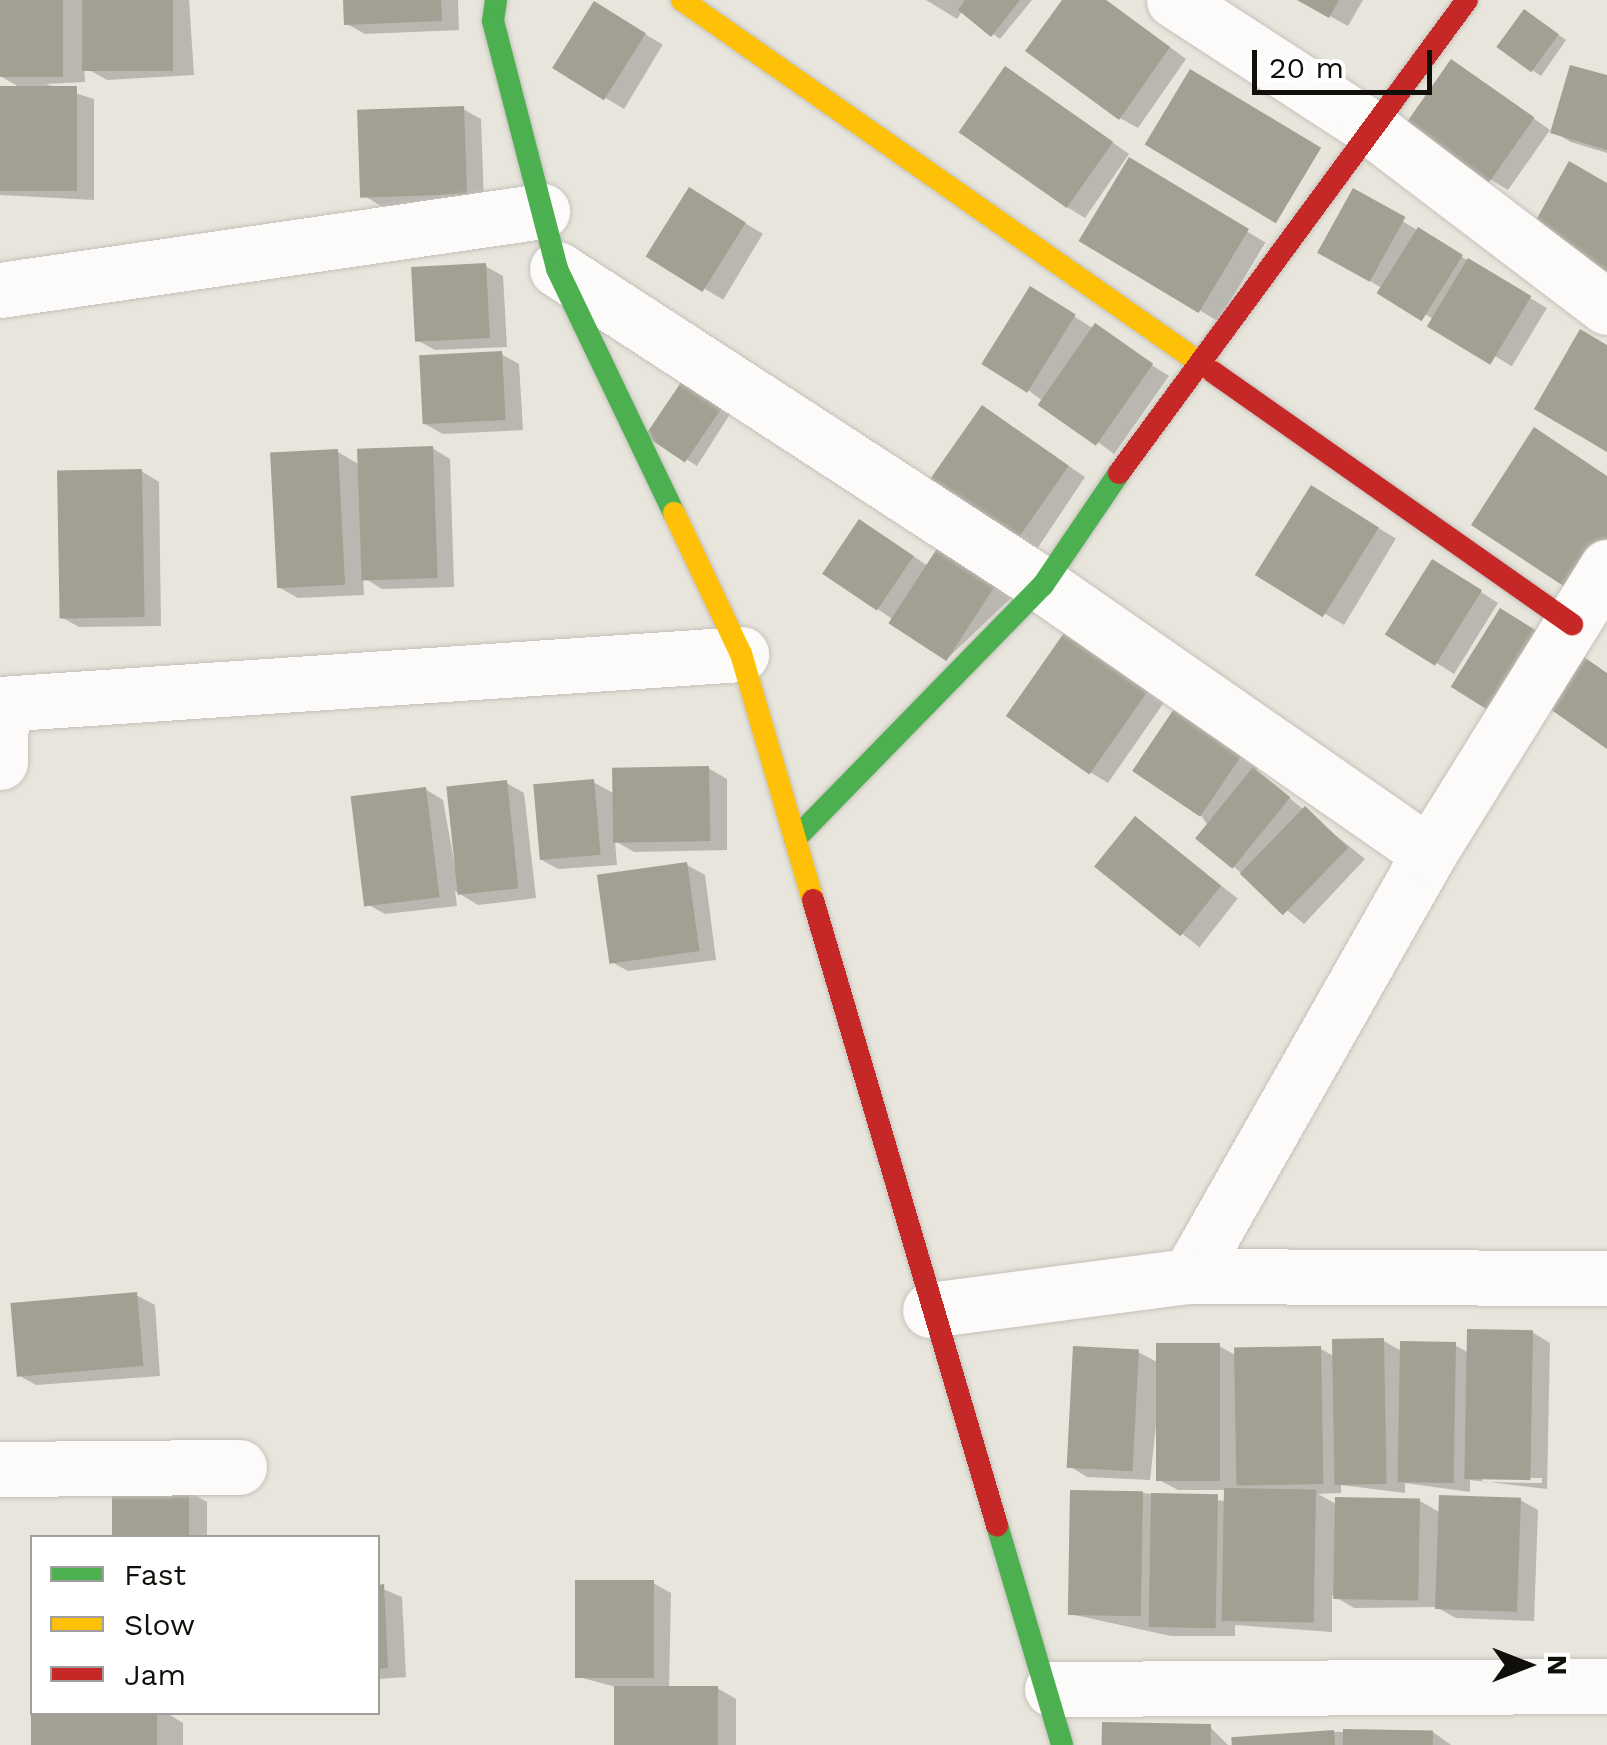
<!DOCTYPE html>
<html>
<head>
<meta charset="utf-8">
<style>
  body { margin:0 }
  #map { position:relative; width:1607px; height:1745px; overflow:hidden; background:#e8e5dc; font-family:"Work Sans",sans-serif }
  div>[style] { position:absolute }
  .shadow>* { inset:0; background:#0003; transform-origin:0 0 }
  .building>* { inset:0; background:#a39f93; transform-origin:0 0 }
  .roads { filter:drop-shadow(0 0 2px #c3c1ba) drop-shadow(0 0 2px #c3c1ba) }
  .street>* { height:55px; margin:-27.5px; padding:0 27.5px; transform-origin:27.5px; border-radius:27.5px; background:#fcfbfa }
  .fast>* { height:22px; margin:-11px; padding:0 11px; transform-origin:11px; border-radius:11px; background:#4caf50 }
  .slow>* { height:22px; margin:-11px; padding:0 11px; transform-origin:11px; border-radius:11px; background:#ffc107 }
  .jam>* { height:22px; margin:-11px; padding:0 11px; transform-origin:11px; border-radius:11px; background:#c62828 }
  span { translate:-50% -50%; white-space:nowrap; text-align:center; line-height:1.15; -webkit-text-stroke:8px #fff; paint-order:stroke }
  .legend { position:absolute; left:30px; top:1535px; width:350px; height:180px; box-sizing:border-box; background:#fff; border:2px solid #a09f9d; margin:0; padding:12px 18px; list-style:none; font-size:30px; color:#110f0a }
  .legend li { display:flex; align-items:center; gap:20px; height:50px }
  .legend b { width:50px; border:2px solid #a09f9d }
  .north { position:absolute; left:1477px; top:1615px; width:100px; height:100px; -webkit-text-stroke:8px #fff; paint-order:stroke; rotate:90deg; font-size:28px; font-weight:700; line-height:40px; text-align:center; color:#110f0a }
  .north::after { content:''; display:block; margin:auto; width:35px; height:45px; background:#110f0a; clip-path:polygon(50% 0,100% 100%,50% 72%,0 100%) }
  .scale { position:absolute; left:1252px; top:50px; width:180px; height:45px; box-sizing:border-box; border:5px solid #110f0a; border-top:0; padding-left:12px; font-size:30px; line-height:35px; white-space:nowrap; color:#110f0a; -webkit-text-stroke:8px #fff; paint-order:stroke }
</style>
</head>
<body>
<div id="map">
  <div class="shadow">
    <i style="clip-path:polygon(0 0,189px 0,194px 75px,107px 80px,84px 67px,85px 82px,46px 84px,94px 99px,94px 200px,0 195px,0 88px,21px 88px,0 76px)"></i>
    <i style="clip-path:polygon(346px 0,458px 0,459px 30px,365px 34px,347px 24px)"></i>
    <i style="clip-path:polygon(926px 0,1032px 0,1000px 39px,962px 11px,957px 19px)"></i>
    <i style="clip-path:polygon(1065px 0,1106px 0,1186px 59px,1138px 128px,1120px 118px)"></i>
    <i style="clip-path:polygon(1301px 0,1363px 0,1348px 26px)"></i>
    <i style="left:595px;top:4px;width:79px;height:75px;rotate:31deg"></i>
    <i style="clip-path:polygon(1533px 17px,1566px 40px,1541px 76px,1533px 71px)"></i>
    <i style="clip-path:polygon(1469px 73px,1553px 132px,1607px 78px,1607px 153px,1571px 142px,1550px 130px,1508px 190px,1490px 179px)"></i>
    <i style="clip-path:polygon(1023px 79px,1129px 154px,1085px 218px,1067px 207px)"></i>
    <i style="clip-path:polygon(463px 109px,481px 119px,484px 203px,381px 206px,363px 195px)"></i>
    <i style="left:1130px;top:161px;width:158px;height:92px;rotate:31deg"></i>
    <i style="left:690px;top:190px;width:85px;height:77px;rotate:31deg"></i>
    <i style="left:1354px;top:192px;width:225px;height:68px;rotate:31deg"></i>
    <i style="clip-path:polygon(485px 266px,503px 276px,507px 347px,435px 350px,417px 340px)"></i>
    <i style="clip-path:polygon(1048px 300px,1169px 376px,1114px 454px,1028px 390px)"></i>
    <i style="clip-path:polygon(501px 354px,519px 364px,523px 430px,443px 434px,425px 424px)"></i>
    <i style="clip-path:polygon(739px 400px,697px 466px,649px 435px)"></i>
    <i style="clip-path:polygon(1000px 419px,1085px 477px,1037px 549px,934px 481px)"></i>
    <i style="clip-path:polygon(432px 448px,450px 459px,454px 587px,382px 589px,363px 577px,364px 595px,298px 598px,280px 588px,338px 452px,360px 465px)"></i>
    <i style="clip-path:polygon(141px 471px,159px 482px,161px 626px,79px 627px,61px 617px)"></i>
    <i style="left:1312px;top:488px;width:98px;height:101px;rotate:31deg"></i>
    <i style="clip-path:polygon(878px 532px,928px 566px,938px 550px,1012px 597px,948px 658px,826px 573px)"></i>
    <i style="clip-path:polygon(1451px 573px,1498px 603px,1454px 674px,1389px 633px)"></i>
    <i style="clip-path:polygon(1084px 643px,1165px 701px,1108px 783px,1090px 772px)"></i>
    <i style="clip-path:polygon(1179px 706px,1263px 761px,1256px 771px,1365px 859px,1304px 924px,1234px 867px,1201px 815px)"></i>
    <i style="clip-path:polygon(708px 768px,727px 779px,727px 850px,634px 852px,615px 841px,617px 865px,558px 869px,540px 859px,593px 782px,615px 794px)"></i>
    <i style="clip-path:polygon(506px 783px,524px 793px,536px 898px,478px 905px,455px 891px,457px 906px,385px 914px,367px 904px,425px 789px,443px 800px,459px 889px)"></i>
    <i style="left:1136px;top:819px;width:129px;height:62px;rotate:38deg"></i>
    <i style="clip-path:polygon(687px 865px,705px 875px,716px 960px,628px 971px,610px 961px)"></i>
    <i style="clip-path:polygon(136px 1295px,155px 1305px,160px 1376px,36px 1385px,18px 1375px)"></i>
    <i style="clip-path:polygon(evenodd,1532px 1332px,1550px 1343px,1547px 1489px,1470px 1480px,1470px 1492px,1405px 1483px,1405px 1493px,1341px 1485px,1341px 1493px,1318px 1494px,1338px 1505px,1420px 1501px,1441px 1513px,1520px 1500px,1538px 1510px,1534px 1621px,1456px 1618px,1436px 1607px,1354px 1608px,1332px 1595px,1332px 1632px,1235px 1625px,1235px 1636px,1171px 1636px,1070px 1614px,1142px 1493px,1226px 1501px,1226px 1490px,1178px 1490px,1159px 1480px,1159px 1398px,1150px 1480px,1087px 1477px,1069px 1466px,1138px 1352px,1159px 1363px,1219px 1346px,1237px 1356px,1321px 1349px,1335px 1357px,1384px 1341px,1403px 1352px,1455px 1345px,1469px 1353px,1532px 1332px,1482px 1477px,1542px 1478px,1542px 1483px,1482px 1482px,1482px 1477px)"></i>
    <i style="clip-path:polygon(188px 1491px,207px 1502px,207px 1538px,114px 1538px)"></i>
    <i style="clip-path:polygon(653px 1583px,671px 1593px,669px 1688px,717px 1688px,736px 1699px,736px 1745px,616px 1745px,616px 1687px,575px 1676px)"></i>
    <i style="clip-path:polygon(378px 1587px,402px 1597px,406px 1677px,378px 1679px)"></i>
    <i style="clip-path:polygon(33px 1712px,165px 1712px,183px 1723px,183px 1745px,33px 1745px)"></i>
    <i style="clip-path:polygon(1210px 1727px,1228px 1745px,1104px 1745px)"></i>
    <i style="clip-path:polygon(1334px 1732px,1433px 1732px,1451px 1745px,1234px 1745px)"></i>
  </div>
  <div class="building">
    <i style="left:0;top:0;width:63px;height:77px"></i>
    <i style="left:82px;top:0;width:91px;height:71px"></i>
    <i style="clip-path:polygon(343px 0,441px 0,442px 21px,344px 25px)"></i>
    <i style="clip-path:polygon(965px 0,1020px 0,991px 37px,958px 10px)"></i>
    <i style="clip-path:polygon(1062px 0,1106px 0,1170px 47px,1119px 120px,1025px 51px)"></i>
    <i style="clip-path:polygon(1297px 0,1339px 0,1329px 18px)"></i>
    <i style="left:594px;top:1px;width:61px;height:79px;rotate:32deg"></i>
    <i style="left:1524px;top:9px;width:43px;height:47px;rotate:36deg"></i>
    <i style="left:1451px;top:59px;width:102px;height:79px;rotate:35deg"></i>
    <i style="clip-path:polygon(1570px 65px,1607px 75px,1607px 150px,1550px 133px)"></i>
    <i style="left:1005px;top:66px;width:132px;height:81px;rotate:35deg"></i>
    <i style="left:1190px;top:69px;width:153px;height:88px;rotate:31deg"></i>
    <i style="left:0;top:86px;width:77px;height:105px"></i>
    <i style="left:464px;top:106px;width:88px;height:107px;rotate:88deg"></i>
    <i style="left:1129px;top:157px;width:140px;height:98px;rotate:31deg"></i>
    <i style="clip-path:polygon(1569px 161px,1607px 183px,1607px 272px,1531px 229px)"></i>
    <i style="left:689px;top:187px;width:67px;height:82px;rotate:32deg"></i>
    <i style="left:1353px;top:188px;width:60px;height:74px;rotate:29deg"></i>
    <i style="left:1418px;top:227px;width:53px;height:78px;rotate:32deg"></i>
    <i style="left:1468px;top:258px;width:74px;height:80px;rotate:31deg"></i>
    <i style="left:486px;top:263px;width:75px;height:75px;rotate:87deg"></i>
    <i style="left:1030px;top:286px;width:54px;height:92px;rotate:32deg"></i>
    <i style="left:1095px;top:323px;width:71px;height:100px;rotate:35deg"></i>
    <i style="clip-path:polygon(1580px 329px,1607px 345px,1607px 452px,1534px 409px)"></i>
    <i style="left:502px;top:351px;width:69px;height:83px;rotate:87deg"></i>
    <i style="left:692px;top:366px;width:48px;height:84px;rotate:34deg"></i>
    <i style="left:982px;top:405px;width:106px;height:92px;rotate:35deg"></i>
    <i style="clip-path:polygon(1534px 427px,1607px 476px,1607px 542px,1574px 593px,1471px 525px)"></i>
    <i style="left:433px;top:446px;width:132px;height:76px;rotate:88deg"></i>
    <i style="left:338px;top:449px;width:136px;height:68px;rotate:87deg"></i>
    <i style="left:142px;top:469px;width:148px;height:85px;rotate:89deg"></i>
    <i style="left:1311px;top:485px;width:80px;height:106px;rotate:32deg"></i>
    <i style="left:859px;top:519px;width:66px;height:66px;rotate:34deg"></i>
    <i style="left:938px;top:547px;width:69px;height:91px;rotate:33deg"></i>
    <i style="left:1432px;top:559px;width:59px;height:89px;rotate:32deg"></i>
    <i style="left:1500px;top:608px;width:62px;height:93px;rotate:32deg"></i>
    <i style="left:1066px;top:630px;width:102px;height:105px;rotate:35deg"></i>
    <i style="clip-path:polygon(1578px 653px,1607px 673px,1607px 749px,1543px 704px)"></i>
    <i style="left:1178px;top:703px;width:82px;height:82px;rotate:34deg"></i>
    <i style="left:709px;top:766px;width:75px;height:97px;rotate:89deg"></i>
    <i style="left:1253px;top:767px;width:48px;height:92px;rotate:39deg"></i>
    <i style="left:594px;top:779px;width:76px;height:61px;rotate:85deg"></i>
    <i style="left:507px;top:780px;width:109px;height:61px;rotate:84deg"></i>
    <i style="left:426px;top:787px;width:111px;height:76px;rotate:83deg"></i>
    <i style="left:1305px;top:806px;width:60px;height:94px;rotate:44deg"></i>
    <i style="left:1135px;top:816px;width:111px;height:65px;rotate:39deg"></i>
    <i style="left:687px;top:862px;width:90px;height:91px;rotate:82deg"></i>
    <i style="left:137px;top:1292px;width:74px;height:127px;rotate:85deg"></i>
    <i style="left:1467px;top:1329px;width:66px;height:150px;rotate:1deg"></i>
    <i style="left:1384px;top:1338px;width:146px;height:52px;rotate:89deg"></i>
    <i style="left:1400px;top:1341px;width:56px;height:141px;rotate:1deg"></i>
    <i style="left:1156px;top:1343px;width:64px;height:138px"></i>
    <i style="left:1073px;top:1346px;width:66px;height:122px;rotate:3deg"></i>
    <i style="left:1321px;top:1346px;width:138px;height:87px;rotate:89deg"></i>
    <i style="left:1224px;top:1488px;width:92px;height:133px;rotate:1deg"></i>
    <i style="left:112px;top:1489px;width:77px;height:49px"></i>
    <i style="left:1070px;top:1490px;width:73px;height:125px;rotate:1deg"></i>
    <i style="left:1151px;top:1493px;width:67px;height:134px;rotate:1deg"></i>
    <i style="left:1439px;top:1495px;width:82px;height:114px;rotate:2deg"></i>
    <i style="left:1335px;top:1497px;width:85px;height:102px;rotate:1deg"></i>
    <i style="left:575px;top:1580px;width:79px;height:98px"></i>
    <i style="clip-path:polygon(384px 1584px,388px 1668px,378px 1669px,378px 1585px)"></i>
    <i style="left:614px;top:1686px;width:104px;height:59px"></i>
    <i style="left:31px;top:1712px;width:126px;height:33px"></i>
    <i style="left:1102px;top:1722px;width:109px;height:23px;rotate:1deg"></i>
    <i style="left:1343px;top:1729px;width:90px;height:16px;rotate:1deg"></i>
    <i style="left:1334px;top:1730px;width:15px;height:103px;rotate:86deg"></i>
  </div>
  <div class="roads">
    <div class="street">
      <i style="left:1174px;top:0;width:235px;rotate:33deg"></i>
      <i style="left:1371px;top:128px;width:296px;rotate:37.2deg"></i>
      <i style="left:557px;top:269px;width:580px;rotate:33.03deg"></i>
      <i style="left:1043px;top:585px;width:470px;rotate:34.8deg"></i>
      <i style="left:0;top:290px;width:548px;rotate:-8.29deg"></i>
      <i style="left:0;top:704px;width:743px;rotate:-3.86deg"></i>
      <i style="left:0;top:762px;width:58px;rotate:-89deg"></i>
      <i style="left:1189px;top:1276px;width:486px;rotate:-60.4deg"></i>
      <i style="left:1429px;top:853px;width:337px;rotate:-58.1deg"></i>
      <i style="left:930px;top:1310px;width:261px;rotate:-7.5deg"></i>
      <i style="left:1189px;top:1276px;width:418px;rotate:0.3deg"></i>
      <i style="left:0;top:1469px;width:239px;rotate:-0.5deg"></i>
      <i style="left:1052px;top:1689px;width:555px;rotate:-0.31deg"></i>
    </div>
    <div class="fast">
      <i style="left:496px;top:0;width:21px;rotate:98deg"></i>
      <i style="left:493px;top:21px;width:256px;rotate:75.5deg"></i>
      <i style="left:557px;top:269px;width:271px;rotate:64.4deg"></i>
      <i style="left:795px;top:839px;width:355px;rotate:-45.7deg"></i>
      <i style="left:1043px;top:585px;width:135px;rotate:-55.8deg"></i>
      <i style="left:997px;top:1525px;width:229px;rotate:73.5deg"></i>
    </div>
    <div class="slow">
      <i style="left:682px;top:0;width:648px;rotate:35.01deg"></i>
      <i style="left:674px;top:513px;width:156px;rotate:64.6deg"></i>
      <i style="left:741px;top:654px;width:256px;rotate:73.7deg"></i>
    </div>
    <div class="jam">
      <i style="left:1213px;top:372px;width:439px;rotate:35.1deg"></i>
      <i style="left:1119px;top:473px;width:587px;rotate:-53.66deg"></i>
      <i style="left:813px;top:900px;width:652px;rotate:73.6deg"></i>
    </div>
  </div>
  <ul class="legend">
  <li><b style="height:12px;background:#4caf50"></b>Fast</li>
  <li><b style="height:12px;background:#ffc107"></b>Slow</li>
  <li><b style="height:12px;background:#c62828"></b>Jam</li>
  </ul>
  <div class="north">N</div>
  <div class="scale">20 m</div>
</div>
</body>
</html>
